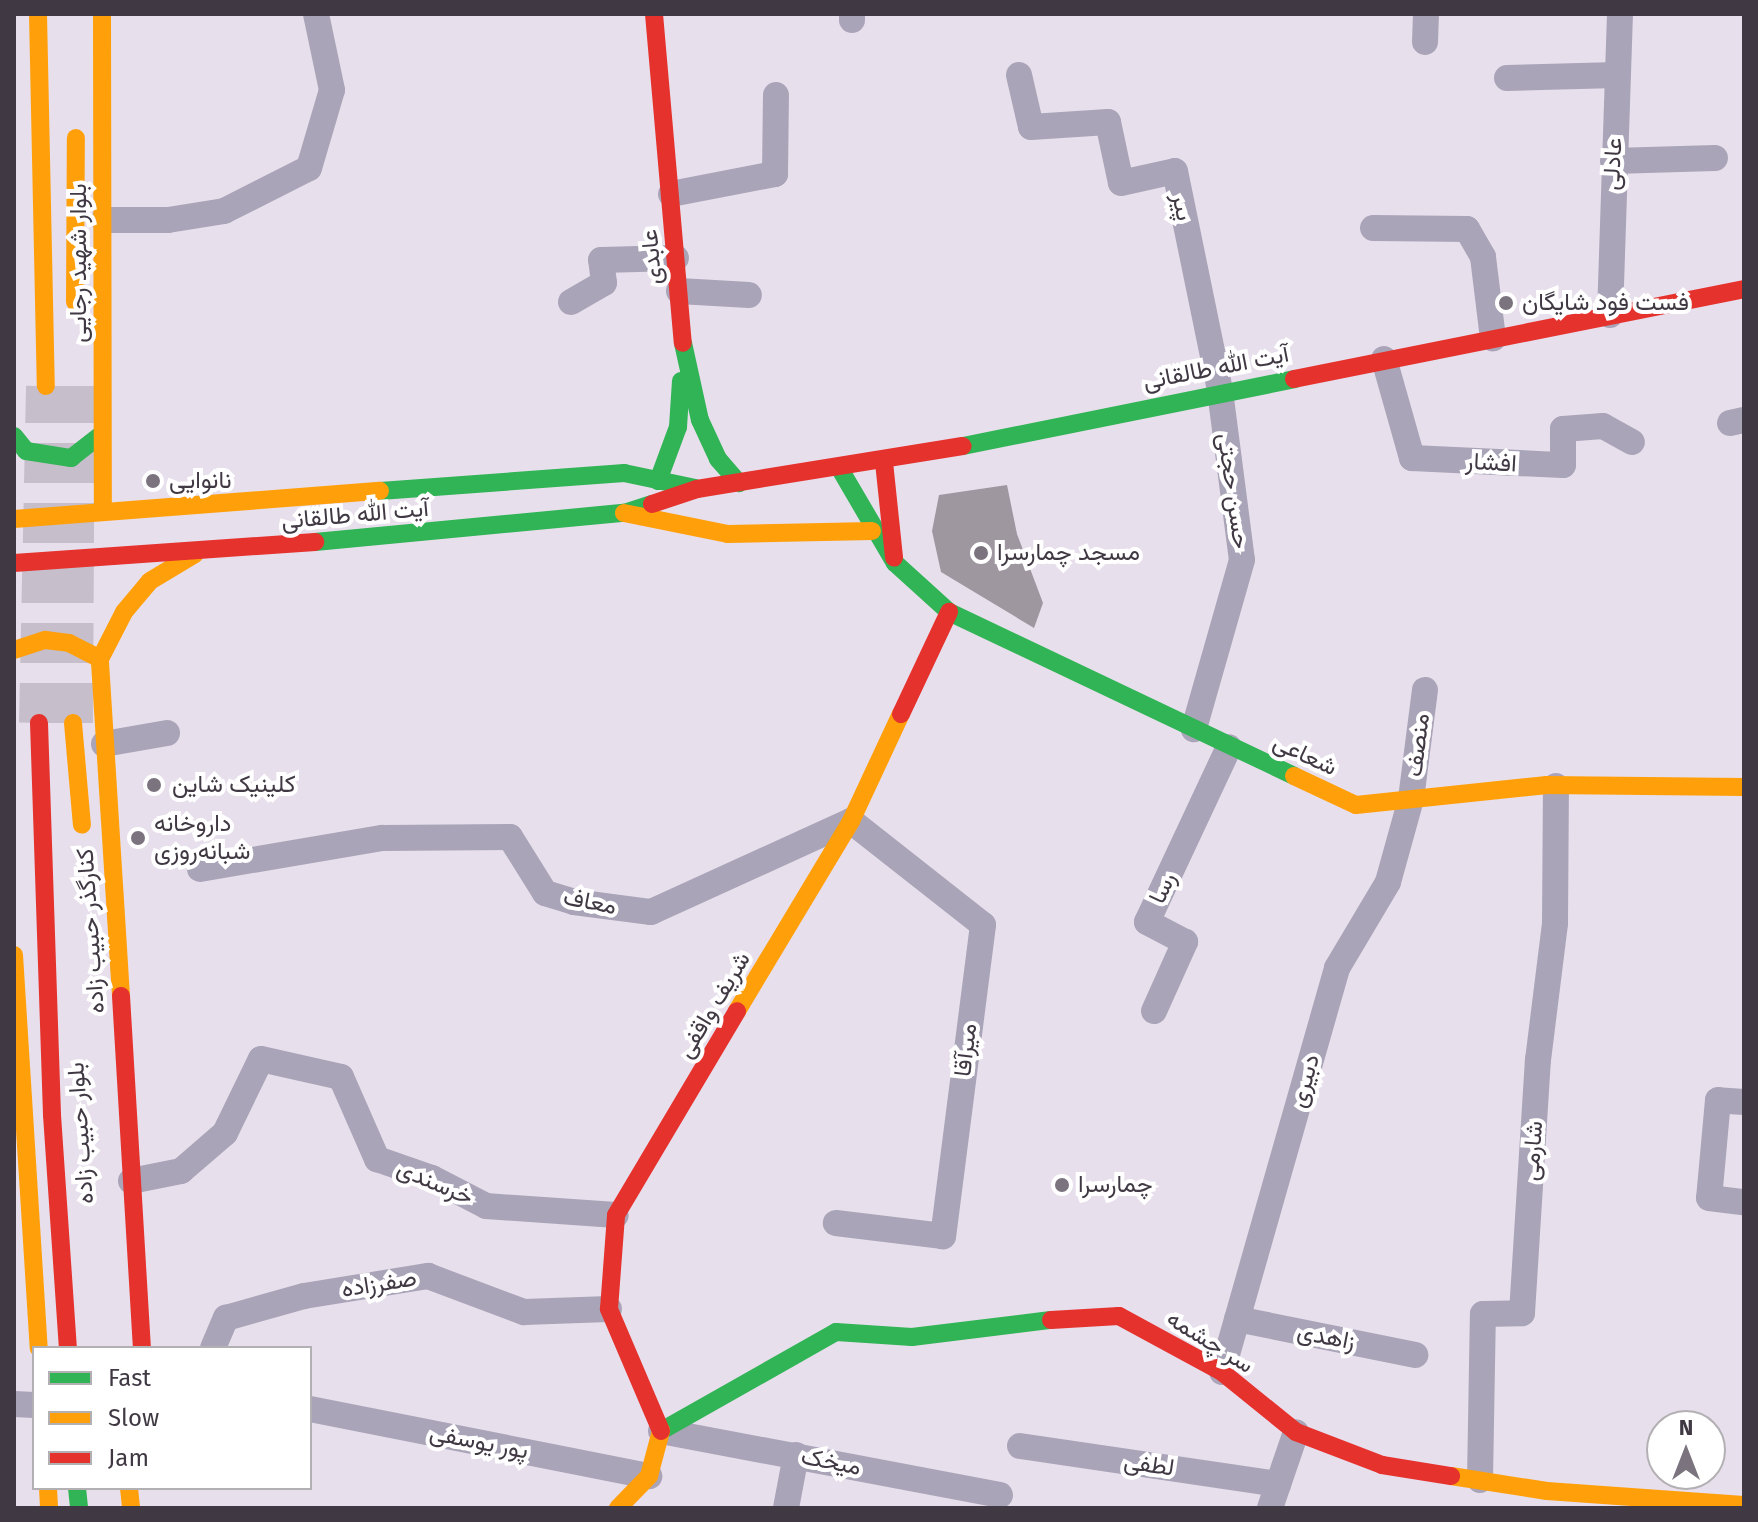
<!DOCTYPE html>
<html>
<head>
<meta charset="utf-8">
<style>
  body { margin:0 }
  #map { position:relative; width:1758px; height:1522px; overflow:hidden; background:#e8dfec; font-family:"Fira Sans",Vazirmatn,sans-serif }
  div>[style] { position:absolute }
  .building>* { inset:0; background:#9f97a0 }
  .primary-tunnel>* { height:40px; margin-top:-20px; transform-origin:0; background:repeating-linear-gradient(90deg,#c6beca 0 40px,transparent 0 60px) }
  .street>* { height:26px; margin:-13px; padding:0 13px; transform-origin:13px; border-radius:13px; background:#a9a4b7 }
  .fast>* { height:18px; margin:-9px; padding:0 9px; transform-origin:9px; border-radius:9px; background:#30b455 }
  .slow>* { height:18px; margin:-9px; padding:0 9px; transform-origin:9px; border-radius:9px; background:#ff9f0a }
  .jam>* { height:18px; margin:-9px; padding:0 9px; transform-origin:9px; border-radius:9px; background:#e5322d }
  .dots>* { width:22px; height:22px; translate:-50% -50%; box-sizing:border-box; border:4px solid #fff; border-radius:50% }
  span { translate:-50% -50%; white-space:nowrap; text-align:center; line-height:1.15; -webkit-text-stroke:8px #fff; paint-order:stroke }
  .street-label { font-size:24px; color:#403943 }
  .poi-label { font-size:24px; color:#403943 }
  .left { translate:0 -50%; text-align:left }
  .frame { position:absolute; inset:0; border:16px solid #403943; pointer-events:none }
  .legend { position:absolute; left:32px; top:1346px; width:280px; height:144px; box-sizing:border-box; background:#fff; border:2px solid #b3b0b4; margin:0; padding:10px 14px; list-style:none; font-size:24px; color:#403943 }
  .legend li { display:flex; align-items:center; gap:16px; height:40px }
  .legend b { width:40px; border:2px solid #b3b0b4 }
  .north { position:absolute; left:1646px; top:1410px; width:80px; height:80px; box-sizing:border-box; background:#fff; border:2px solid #b3b0b4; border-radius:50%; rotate:0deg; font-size:22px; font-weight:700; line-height:32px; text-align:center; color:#403943 }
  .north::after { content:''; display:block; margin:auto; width:28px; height:36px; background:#7b737e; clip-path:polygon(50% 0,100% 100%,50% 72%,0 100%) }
</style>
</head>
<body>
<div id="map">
  <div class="building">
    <i style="clip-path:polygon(1007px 485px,1017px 534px,1043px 603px,1034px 628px,941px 572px,932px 531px,939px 495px)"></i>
  </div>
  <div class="primary-tunnel">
    <i style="left:39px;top:723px;width:337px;rotate:-88.8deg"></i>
    <i style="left:73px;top:723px;width:337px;rotate:-89.7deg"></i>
  </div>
  <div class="street">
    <i style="left:852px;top:14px;width:6px;rotate:90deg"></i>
    <i style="left:1425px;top:42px;width:28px;rotate:-88deg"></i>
    <i style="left:1019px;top:75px;width:53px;rotate:77deg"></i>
    <i style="left:1031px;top:127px;width:77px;rotate:-3.7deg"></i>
    <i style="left:1108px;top:122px;width:62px;rotate:78deg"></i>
    <i style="left:1121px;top:183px;width:55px;rotate:-12.5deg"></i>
    <i style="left:1175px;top:171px;width:225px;rotate:78.4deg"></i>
    <i style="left:1220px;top:391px;width:170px;rotate:82.6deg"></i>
    <i style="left:1242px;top:560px;width:176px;rotate:105.9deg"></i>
    <i style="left:1507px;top:78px;width:110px;rotate:-1.6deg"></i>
    <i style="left:1613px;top:161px;width:102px;rotate:-1.7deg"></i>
    <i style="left:671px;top:194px;width:106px;rotate:-10.9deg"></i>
    <i style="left:775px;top:174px;width:79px;rotate:-89.3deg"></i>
    <i style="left:104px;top:220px;width:64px"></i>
    <i style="left:168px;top:220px;width:57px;rotate:-9.1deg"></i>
    <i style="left:224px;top:211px;width:95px;rotate:-26.8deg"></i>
    <i style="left:309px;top:168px;width:81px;rotate:-73.6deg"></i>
    <i style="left:332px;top:90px;width:78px;rotate:-101.9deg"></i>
    <i style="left:1373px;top:228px;width:94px;rotate:0.6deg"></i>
    <i style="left:1467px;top:229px;width:32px;rotate:60deg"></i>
    <i style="left:1483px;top:257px;width:82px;rotate:83deg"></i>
    <i style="left:679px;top:291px;width:70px;rotate:3.3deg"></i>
    <i style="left:571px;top:302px;width:38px;rotate:-30deg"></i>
    <i style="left:604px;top:283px;width:23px;rotate:-97deg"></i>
    <i style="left:601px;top:260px;width:75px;rotate:-1.5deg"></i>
    <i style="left:1610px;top:315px;width:301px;rotate:-88.1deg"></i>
    <i style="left:1384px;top:359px;width:103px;rotate:74.2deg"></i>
    <i style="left:1412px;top:458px;width:151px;rotate:2.7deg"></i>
    <i style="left:1563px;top:465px;width:36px;rotate:-90deg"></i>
    <i style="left:1563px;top:429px;width:40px;rotate:-4.3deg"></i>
    <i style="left:1603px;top:426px;width:33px;rotate:29deg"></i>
    <i style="left:1730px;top:423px;width:14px;rotate:-12deg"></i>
    <i style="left:104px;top:744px;width:64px;rotate:-9.9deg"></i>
    <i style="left:200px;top:869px;width:185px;rotate:-9.7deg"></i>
    <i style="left:382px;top:838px;width:128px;rotate:-0.4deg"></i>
    <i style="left:510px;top:837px;width:66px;rotate:58deg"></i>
    <i style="left:545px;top:893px;width:30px;rotate:17deg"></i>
    <i style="left:574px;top:902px;width:78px;rotate:7.4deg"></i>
    <i style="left:651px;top:912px;width:220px;rotate:-24.5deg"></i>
    <i style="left:851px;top:821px;width:168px;rotate:38.2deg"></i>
    <i style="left:983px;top:925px;width:314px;rotate:97.3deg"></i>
    <i style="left:943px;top:1236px;width:108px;rotate:-173.1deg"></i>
    <i style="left:1154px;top:1011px;width:76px;rotate:-65.8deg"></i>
    <i style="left:1185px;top:942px;width:43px;rotate:-152.2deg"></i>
    <i style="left:1147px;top:922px;width:193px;rotate:-64.9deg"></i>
    <i style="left:1744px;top:1102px;width:26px;rotate:-176deg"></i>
    <i style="left:1718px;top:1100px;width:98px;rotate:95.2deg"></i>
    <i style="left:1709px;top:1198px;width:35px;rotate:7deg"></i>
    <i style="left:131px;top:1181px;width:51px;rotate:-11.3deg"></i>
    <i style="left:181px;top:1171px;width:58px;rotate:-40.8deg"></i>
    <i style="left:225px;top:1133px;width:82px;rotate:-64.1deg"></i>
    <i style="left:261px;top:1059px;width:82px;rotate:12.7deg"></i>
    <i style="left:341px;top:1077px;width:90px;rotate:66.3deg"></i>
    <i style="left:377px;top:1159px;width:58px;rotate:19.1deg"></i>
    <i style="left:432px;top:1178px;width:61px;rotate:27.4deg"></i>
    <i style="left:486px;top:1206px;width:130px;rotate:4deg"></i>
    <i style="left:1237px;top:1319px;width:182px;rotate:11.4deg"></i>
    <i style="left:213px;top:1348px;width:33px;rotate:-67deg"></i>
    <i style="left:226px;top:1318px;width:81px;rotate:-15.8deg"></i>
    <i style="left:304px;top:1296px;width:126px;rotate:-9.2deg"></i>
    <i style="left:428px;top:1276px;width:103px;rotate:20.6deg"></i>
    <i style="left:524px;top:1312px;width:85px;rotate:-2deg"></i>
    <i style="left:1222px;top:1372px;width:420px;rotate:-74.1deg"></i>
    <i style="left:1337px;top:968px;width:100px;rotate:-59.3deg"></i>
    <i style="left:1388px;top:882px;width:86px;rotate:-74.5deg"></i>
    <i style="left:1411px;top:799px;width:110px;rotate:-82.7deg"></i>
    <i style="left:14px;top:1404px;width:20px;rotate:3deg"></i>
    <i style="left:310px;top:1409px;width:346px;rotate:11.2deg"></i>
    <i style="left:661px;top:1431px;width:345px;rotate:10.7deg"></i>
    <i style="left:1020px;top:1446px;width:261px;rotate:8.4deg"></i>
    <i style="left:1480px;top:1480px;width:166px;rotate:-89deg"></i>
    <i style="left:1483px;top:1314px;width:39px;rotate:-1deg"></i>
    <i style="left:1522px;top:1313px;width:254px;rotate:-86.4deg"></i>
    <i style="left:1538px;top:1060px;width:138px;rotate:-82.9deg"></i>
    <i style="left:1555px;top:923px;width:137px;rotate:-89.6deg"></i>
    <i style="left:786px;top:1508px;width:54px;rotate:-79.3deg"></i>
    <i style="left:1270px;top:1508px;width:80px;rotate:-71.1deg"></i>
  </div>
  <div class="fast">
    <i style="left:683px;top:343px;width:79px;rotate:77.6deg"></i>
    <i style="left:700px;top:420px;width:43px;rotate:65.2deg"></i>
    <i style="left:718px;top:459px;width:32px;rotate:49deg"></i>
    <i style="left:14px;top:436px;width:19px;rotate:51deg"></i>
    <i style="left:26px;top:451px;width:46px;rotate:8.8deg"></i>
    <i style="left:71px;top:458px;width:39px;rotate:-38deg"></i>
    <i style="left:963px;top:446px;width:338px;rotate:-11.4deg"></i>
    <i style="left:840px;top:469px;width:109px;rotate:59.7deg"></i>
    <i style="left:895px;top:563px;width:73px;rotate:42.2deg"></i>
    <i style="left:949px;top:612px;width:382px;rotate:25.4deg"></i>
    <i style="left:658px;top:481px;width:58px;rotate:-69.7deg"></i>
    <i style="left:678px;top:427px;width:46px;rotate:-86.3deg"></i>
    <i style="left:380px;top:491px;width:245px;rotate:-4.2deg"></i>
    <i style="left:624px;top:473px;width:73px;rotate:11.9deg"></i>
    <i style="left:315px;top:542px;width:310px;rotate:-5.4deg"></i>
    <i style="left:624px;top:513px;width:29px;rotate:-18deg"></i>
    <i style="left:661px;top:1431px;width:201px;rotate:-29.5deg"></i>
    <i style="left:836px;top:1332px;width:76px;rotate:3.8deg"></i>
    <i style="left:912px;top:1337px;width:140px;rotate:-7deg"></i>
    <i style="left:77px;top:1488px;width:20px;rotate:84deg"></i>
  </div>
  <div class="slow">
    <i style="left:38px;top:14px;width:372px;rotate:88.8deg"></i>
    <i style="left:102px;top:14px;width:498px;rotate:89.9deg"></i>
    <i style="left:75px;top:302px;width:164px;rotate:-89.7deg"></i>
    <i style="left:624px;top:513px;width:106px;rotate:11.4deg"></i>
    <i style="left:728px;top:534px;width:144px;rotate:-1.2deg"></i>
    <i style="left:14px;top:519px;width:367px;rotate:-4.4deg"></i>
    <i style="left:14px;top:650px;width:33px;rotate:-18deg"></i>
    <i style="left:45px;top:640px;width:24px;rotate:7deg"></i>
    <i style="left:69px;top:643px;width:35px;rotate:27deg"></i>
    <i style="left:73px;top:723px;width:102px;rotate:85deg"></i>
    <i style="left:1294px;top:776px;width:68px;rotate:25.1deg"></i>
    <i style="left:1356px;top:805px;width:192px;rotate:-6deg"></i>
    <i style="left:1547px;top:785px;width:197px;rotate:0.6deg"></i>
    <i style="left:14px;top:955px;width:394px;rotate:86.4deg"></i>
    <i style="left:121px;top:996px;width:338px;rotate:-93.6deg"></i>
    <i style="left:100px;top:659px;width:53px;rotate:-62.9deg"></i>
    <i style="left:124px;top:612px;width:40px;rotate:-50deg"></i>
    <i style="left:150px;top:581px;width:52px;rotate:-31deg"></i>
    <i style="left:737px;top:1011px;width:222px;rotate:-59deg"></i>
    <i style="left:851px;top:821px;width:118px;rotate:-65deg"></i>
    <i style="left:1451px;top:1476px;width:97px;rotate:8.9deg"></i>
    <i style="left:1547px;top:1491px;width:197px;rotate:4.1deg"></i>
    <i style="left:48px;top:1488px;width:20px;rotate:87deg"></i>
    <i style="left:129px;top:1488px;width:20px;rotate:84deg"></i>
    <i style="left:618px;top:1508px;width:45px;rotate:-45.9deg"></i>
    <i style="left:649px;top:1476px;width:47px;rotate:-75.1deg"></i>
  </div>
  <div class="jam">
    <i style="left:654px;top:14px;width:330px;rotate:85deg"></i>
    <i style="left:1294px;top:379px;width:459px;rotate:-11.3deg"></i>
    <i style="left:884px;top:462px;width:96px;rotate:84deg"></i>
    <i style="left:652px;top:504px;width:47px;rotate:-18.4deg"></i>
    <i style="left:697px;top:489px;width:269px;rotate:-9.2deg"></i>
    <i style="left:14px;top:563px;width:302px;rotate:-4deg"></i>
    <i style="left:901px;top:714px;width:113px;rotate:-64.8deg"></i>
    <i style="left:39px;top:723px;width:392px;rotate:88.1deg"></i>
    <i style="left:52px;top:1115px;width:234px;rotate:86.1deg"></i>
    <i style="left:121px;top:996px;width:353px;rotate:86.6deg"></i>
    <i style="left:1051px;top:1320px;width:68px;rotate:-3.4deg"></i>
    <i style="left:1119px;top:1316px;width:117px;rotate:28.5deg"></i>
    <i style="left:1222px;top:1372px;width:95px;rotate:39deg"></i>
    <i style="left:1296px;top:1432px;width:92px;rotate:21deg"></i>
    <i style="left:1382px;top:1465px;width:70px;rotate:9.1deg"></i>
    <i style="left:661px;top:1431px;width:133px;rotate:-113.1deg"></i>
    <i style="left:609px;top:1309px;width:94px;rotate:-85.7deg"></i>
    <i style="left:616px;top:1215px;width:237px;rotate:-59.3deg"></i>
  </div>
  <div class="dots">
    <i style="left:1506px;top:303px;background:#7b737e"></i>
    <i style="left:153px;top:481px;background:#7b737e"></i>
    <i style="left:981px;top:553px;background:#7b737e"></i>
    <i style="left:154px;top:785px;background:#7b737e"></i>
    <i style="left:138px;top:838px;background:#7b737e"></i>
    <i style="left:1062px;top:1185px;background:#7b737e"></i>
  </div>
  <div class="street-label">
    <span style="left:1613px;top:164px;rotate:-87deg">عادلی</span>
    <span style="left:1182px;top:207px;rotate:78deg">پیر</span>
    <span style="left:652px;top:257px;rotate:-95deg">عابدی</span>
    <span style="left:79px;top:263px;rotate:-90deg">بلوار شهید رجایی</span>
    <span style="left:1216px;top:368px;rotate:-11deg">آیت الله طالقانی</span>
    <span style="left:1491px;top:463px;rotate:3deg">افشار</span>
    <span style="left:1233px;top:491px;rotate:82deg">حسن حجتی</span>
    <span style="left:355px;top:515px;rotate:-5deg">آیت الله طالقانی</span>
    <span style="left:1418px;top:745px;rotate:-83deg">منصف</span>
    <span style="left:1305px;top:755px;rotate:25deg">شعاعی</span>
    <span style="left:1163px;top:888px;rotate:-65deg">رسا</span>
    <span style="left:590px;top:902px;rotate:11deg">معاف</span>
    <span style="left:91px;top:931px;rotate:-94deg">کنارگذر حبیب زاده</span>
    <span style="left:714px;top:1005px;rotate:-59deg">شریف واقفی</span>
    <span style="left:966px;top:1050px;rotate:-83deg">میرآقا</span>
    <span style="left:1305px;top:1081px;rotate:-74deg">دبیری</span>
    <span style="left:81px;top:1133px;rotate:-94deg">بلوار حبیب زاده</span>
    <span style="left:1533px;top:1151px;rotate:-86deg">شارمی</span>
    <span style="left:435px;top:1183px;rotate:23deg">خرسندی</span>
    <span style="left:379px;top:1284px;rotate:-9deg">صفرزاده</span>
    <span style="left:1326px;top:1337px;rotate:11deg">زاهدی</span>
    <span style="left:1210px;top:1342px;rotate:32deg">سر چشمه</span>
    <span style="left:479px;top:1442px;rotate:11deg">پور یوسفی</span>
    <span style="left:831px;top:1462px;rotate:11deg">میخک</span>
    <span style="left:1149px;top:1465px;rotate:8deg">لطفی</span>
  </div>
  <div class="poi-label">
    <span class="left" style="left:1522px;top:303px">فست فود شایگان</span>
    <span class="left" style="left:169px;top:481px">نانوایی</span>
    <span class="left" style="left:997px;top:553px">مسجد چمارسرا</span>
    <span class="left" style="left:172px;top:785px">کلینیک شاین</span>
    <span class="left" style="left:154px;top:838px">داروخانه<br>شبانه‌روزی</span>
    <span class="left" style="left:1078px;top:1185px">چمارسرا</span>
  </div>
  <div class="frame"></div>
  <ul class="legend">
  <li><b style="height:10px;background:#30b455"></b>Fast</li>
  <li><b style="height:10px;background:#ff9f0a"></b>Slow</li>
  <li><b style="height:10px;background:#e5322d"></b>Jam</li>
  </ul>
  <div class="north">N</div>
</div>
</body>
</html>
